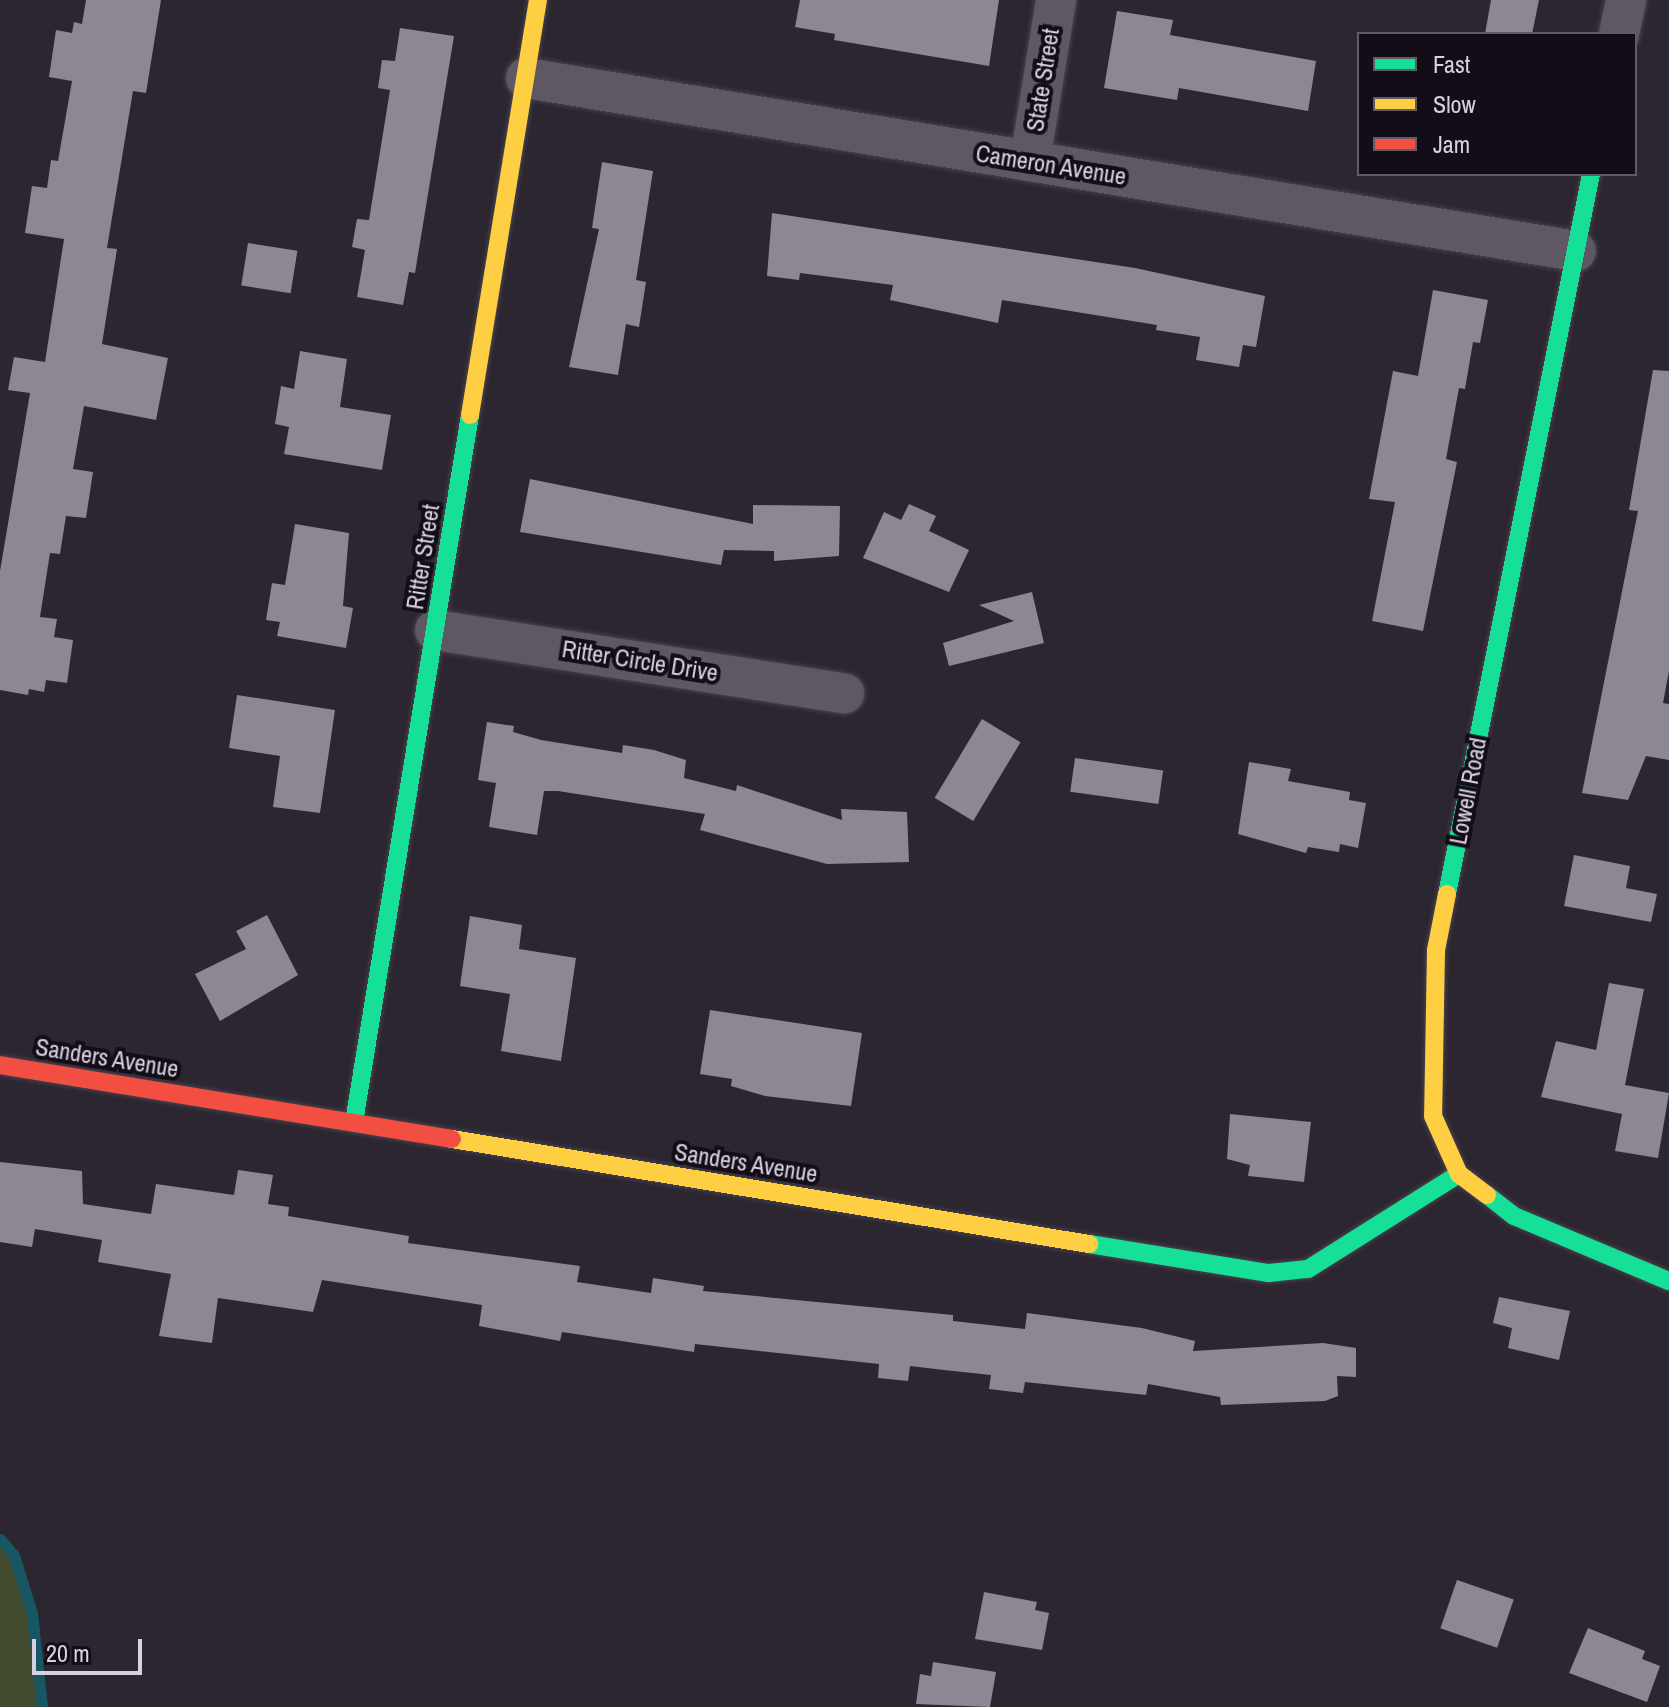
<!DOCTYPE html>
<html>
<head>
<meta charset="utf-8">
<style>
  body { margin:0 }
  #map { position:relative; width:1669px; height:1707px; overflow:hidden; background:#2c2631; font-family:"Archivo Narrow",sans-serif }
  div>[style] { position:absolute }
  .green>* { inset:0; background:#424a2d }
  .stream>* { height:11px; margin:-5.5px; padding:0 5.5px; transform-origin:5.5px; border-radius:5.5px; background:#175763 }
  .building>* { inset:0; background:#8c8792; transform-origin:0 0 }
  .roads { filter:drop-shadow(0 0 2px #48424c) drop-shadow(0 0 2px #48424c) }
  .street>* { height:40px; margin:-20px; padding:0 20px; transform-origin:20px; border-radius:20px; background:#5e5863 }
  .fast>* { height:18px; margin:-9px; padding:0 9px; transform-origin:9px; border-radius:9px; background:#16e098 }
  .slow>* { height:18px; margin:-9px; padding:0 9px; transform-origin:9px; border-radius:9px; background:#ffcf43 }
  .jam>* { height:18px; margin:-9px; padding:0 9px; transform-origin:9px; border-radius:9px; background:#f24e42 }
  span { translate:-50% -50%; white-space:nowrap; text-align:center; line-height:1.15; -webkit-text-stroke:8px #120d17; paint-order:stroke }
  .street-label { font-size:24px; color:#d9d1df }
  .legend { position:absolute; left:1357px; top:32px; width:280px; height:144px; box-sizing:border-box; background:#120d17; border:2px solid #625b67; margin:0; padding:10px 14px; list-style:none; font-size:24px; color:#d9d1df }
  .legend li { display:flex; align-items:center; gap:16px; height:40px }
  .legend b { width:40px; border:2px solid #625b67 }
  .scale { position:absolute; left:32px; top:1639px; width:110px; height:36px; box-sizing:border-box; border:4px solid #d9d1df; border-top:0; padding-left:10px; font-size:24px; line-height:28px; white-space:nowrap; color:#d9d1df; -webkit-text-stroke:6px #120d17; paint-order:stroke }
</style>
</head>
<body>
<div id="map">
  <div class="green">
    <i style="clip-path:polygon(0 1539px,14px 1555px,32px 1613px,42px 1707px,0 1707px)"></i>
  </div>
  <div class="stream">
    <i style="left:0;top:1539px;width:21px;rotate:49deg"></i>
    <i style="left:14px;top:1555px;width:61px;rotate:72.8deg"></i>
    <i style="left:32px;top:1613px;width:95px;rotate:83.9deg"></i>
  </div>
  <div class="building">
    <i style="clip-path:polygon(86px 0,161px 0,146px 93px,133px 91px,107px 248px,117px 249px,102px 344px,168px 358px,156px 420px,84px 406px,73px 469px,93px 472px,86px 518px,66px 516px,60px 554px,50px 553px,40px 617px,57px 619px,54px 637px,73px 640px,67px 683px,46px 680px,44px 692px,29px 689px,28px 695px,0 690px,0 571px,30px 393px,8px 390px,14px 357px,45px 362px,64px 239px,25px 233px,32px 186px,47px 188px,51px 160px,58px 161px,72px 81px,49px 77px,56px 30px,72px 33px,74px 22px,82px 24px)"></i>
    <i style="clip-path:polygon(800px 0,999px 0,989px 66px,834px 40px,835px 34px,795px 27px)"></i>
    <i style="clip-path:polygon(1491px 0,1539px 0,1532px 34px,1485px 34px)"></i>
    <i style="clip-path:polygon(1117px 11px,1173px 20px,1170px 35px,1316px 61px,1308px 111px,1179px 88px,1177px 100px,1104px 88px)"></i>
    <i style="clip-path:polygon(400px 28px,454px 36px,415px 273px,409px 272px,403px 305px,357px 297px,365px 250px,352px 247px,357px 219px,369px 220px,390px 90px,378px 88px,382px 60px,395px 61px)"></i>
    <i style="clip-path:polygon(602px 162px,653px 171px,636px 280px,646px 282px,639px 327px,626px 324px,618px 375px,569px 367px,599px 229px,592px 228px)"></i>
    <i style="clip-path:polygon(772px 213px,1135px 268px,1265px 296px,1256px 347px,1243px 345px,1239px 367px,1196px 360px,1200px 337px,1156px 330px,1157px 325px,1002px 300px,998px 323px,890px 300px,893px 285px,800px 273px,799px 280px,767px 276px)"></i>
    <i style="left:248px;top:243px;width:50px;height:43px;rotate:9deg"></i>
    <i style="clip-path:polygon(1433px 290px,1488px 300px,1480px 343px,1473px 342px,1465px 389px,1459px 388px,1446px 459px,1457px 462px,1423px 631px,1372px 621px,1395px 502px,1369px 499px,1393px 371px,1418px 376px)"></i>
    <i style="clip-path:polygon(300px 351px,347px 359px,340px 407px,391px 415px,382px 470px,284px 454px,289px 427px,275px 424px,281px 386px,294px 389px)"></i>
    <i style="clip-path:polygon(1653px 370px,1669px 371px,1669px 671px,1663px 703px,1669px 704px,1669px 760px,1646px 756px,1628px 800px,1582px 793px,1638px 511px,1629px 510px)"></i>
    <i style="clip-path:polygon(530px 479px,753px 524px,753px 505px,840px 506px,839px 556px,774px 561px,774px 551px,724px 550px,721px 565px,520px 532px)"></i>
    <i style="clip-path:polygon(909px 504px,936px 516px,929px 531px,969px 550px,949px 592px,863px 558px,884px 512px,901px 520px)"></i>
    <i style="clip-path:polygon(295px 524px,349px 533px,343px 606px,353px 608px,346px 648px,277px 636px,280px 622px,266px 620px,272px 583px,285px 585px)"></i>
    <i style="clip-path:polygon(1032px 592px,1044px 643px,949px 666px,943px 643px,1014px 621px,979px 605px)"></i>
    <i style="clip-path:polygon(237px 695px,335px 710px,320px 813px,273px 807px,280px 756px,229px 748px)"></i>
    <i style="left:982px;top:719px;width:45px;height:92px;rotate:31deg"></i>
    <i style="clip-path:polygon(487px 722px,514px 726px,513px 732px,541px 740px,622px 753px,623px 745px,654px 750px,686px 760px,684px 778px,736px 791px,737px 785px,842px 820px,841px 809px,907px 812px,909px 862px,827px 864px,700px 830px,705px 814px,558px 791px,544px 791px,537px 835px,489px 827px,496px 783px,478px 780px)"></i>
    <i style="left:1075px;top:758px;width:89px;height:34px;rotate:8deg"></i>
    <i style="clip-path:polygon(1249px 762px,1291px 769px,1288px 781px,1350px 792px,1349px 800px,1366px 803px,1358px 848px,1340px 844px,1339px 852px,1308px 847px,1306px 853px,1238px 834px)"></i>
    <i style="clip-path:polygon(1574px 855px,1630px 866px,1626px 888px,1657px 894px,1651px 922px,1564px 906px)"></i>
    <i style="clip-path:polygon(267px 915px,298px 975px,220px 1021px,195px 974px,246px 949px,236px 931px)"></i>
    <i style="clip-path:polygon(470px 916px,522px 925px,519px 949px,576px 958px,561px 1061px,501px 1051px,510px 994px,460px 986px)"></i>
    <i style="clip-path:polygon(1609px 983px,1644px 989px,1625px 1085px,1669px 1093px,1658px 1158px,1615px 1151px,1622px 1114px,1541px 1097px,1556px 1041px,1596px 1050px)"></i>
    <i style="clip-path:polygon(710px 1010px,862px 1033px,851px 1106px,765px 1096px,731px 1086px,732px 1079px,700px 1074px)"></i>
    <i style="clip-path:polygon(1230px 1114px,1311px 1122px,1304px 1182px,1248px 1176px,1250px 1165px,1227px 1159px)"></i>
    <i style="clip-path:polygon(0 1162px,82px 1171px,83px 1204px,151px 1214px,156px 1184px,234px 1195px,238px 1170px,273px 1175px,268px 1204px,289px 1207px,288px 1216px,409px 1236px,408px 1243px,580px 1266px,577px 1282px,651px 1293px,653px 1278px,704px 1286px,703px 1291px,953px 1315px,953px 1321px,1025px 1329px,1027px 1313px,1142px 1328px,1195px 1341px,1193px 1351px,1323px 1343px,1356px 1348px,1356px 1377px,1337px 1376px,1338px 1396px,1325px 1401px,1221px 1405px,1220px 1397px,1148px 1384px,1146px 1395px,1025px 1382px,1023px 1393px,989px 1389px,991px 1375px,944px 1370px,910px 1366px,908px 1381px,878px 1378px,879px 1364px,695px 1344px,694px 1352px,562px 1332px,560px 1341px,479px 1326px,482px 1305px,322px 1280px,313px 1312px,218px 1298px,212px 1343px,159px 1336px,171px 1274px,98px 1262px,102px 1240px,35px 1229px,32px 1247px,0 1242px)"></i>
    <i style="clip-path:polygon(1499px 1297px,1570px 1311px,1559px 1360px,1508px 1348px,1512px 1328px,1493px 1323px)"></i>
    <i style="left:1457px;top:1580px;width:60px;height:51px;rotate:19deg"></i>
    <i style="clip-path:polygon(984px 1592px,1037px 1602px,1035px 1610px,1049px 1613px,1042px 1650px,975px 1639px)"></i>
    <i style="clip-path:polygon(1588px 1628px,1645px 1651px,1642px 1659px,1660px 1666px,1647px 1702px,1569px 1673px)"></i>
    <i style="clip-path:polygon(933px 1662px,996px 1672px,990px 1707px,916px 1704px,920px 1674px,931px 1676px)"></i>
  </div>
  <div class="roads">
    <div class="street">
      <i style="left:1619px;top:34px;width:35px;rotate:-78deg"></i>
      <i style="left:526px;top:78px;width:1064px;rotate:9.36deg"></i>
      <i style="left:1030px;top:161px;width:163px;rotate:-80.8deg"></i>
      <i style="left:435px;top:630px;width:414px;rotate:8.8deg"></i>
    </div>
    <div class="fast">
      <i style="left:1447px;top:894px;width:734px;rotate:-78.69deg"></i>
      <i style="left:354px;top:1122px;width:716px;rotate:-80.68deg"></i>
      <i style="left:1487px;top:1195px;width:34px;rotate:38deg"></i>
      <i style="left:1514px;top:1216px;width:168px;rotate:22.8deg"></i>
      <i style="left:1089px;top:1244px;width:182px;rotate:9.2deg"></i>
      <i style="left:1269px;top:1273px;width:39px;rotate:-6deg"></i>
      <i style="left:1308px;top:1269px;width:178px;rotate:-32.2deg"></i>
    </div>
    <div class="slow">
      <i style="left:470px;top:415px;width:421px;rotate:-80.7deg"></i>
      <i style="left:1447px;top:894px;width:57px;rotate:101.1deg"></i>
      <i style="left:1436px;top:950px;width:166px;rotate:91deg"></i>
      <i style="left:1433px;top:1116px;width:64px;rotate:65.9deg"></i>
      <i style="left:1459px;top:1174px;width:35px;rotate:37deg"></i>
      <i style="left:452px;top:1139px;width:646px;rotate:9.36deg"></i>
    </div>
    <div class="jam">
      <i style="left:0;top:1065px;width:458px;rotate:9.3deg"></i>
    </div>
  </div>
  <div class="street-label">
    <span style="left:1043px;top:80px;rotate:-81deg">State Street</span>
    <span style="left:1051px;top:165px;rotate:9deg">Cameron Avenue</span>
    <span style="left:423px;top:557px;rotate:-81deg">Ritter Street</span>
    <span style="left:640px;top:661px;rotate:9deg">Ritter Circle Drive</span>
    <span style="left:1468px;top:791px;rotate:-79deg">Lowell Road</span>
    <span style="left:107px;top:1058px;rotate:9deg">Sanders Avenue</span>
    <span style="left:746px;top:1163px;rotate:9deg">Sanders Avenue</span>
  </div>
  <ul class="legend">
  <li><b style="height:10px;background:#16e098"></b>Fast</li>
  <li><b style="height:10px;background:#ffcf43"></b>Slow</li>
  <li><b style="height:10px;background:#f24e42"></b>Jam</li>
  </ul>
  <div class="scale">20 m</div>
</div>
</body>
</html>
